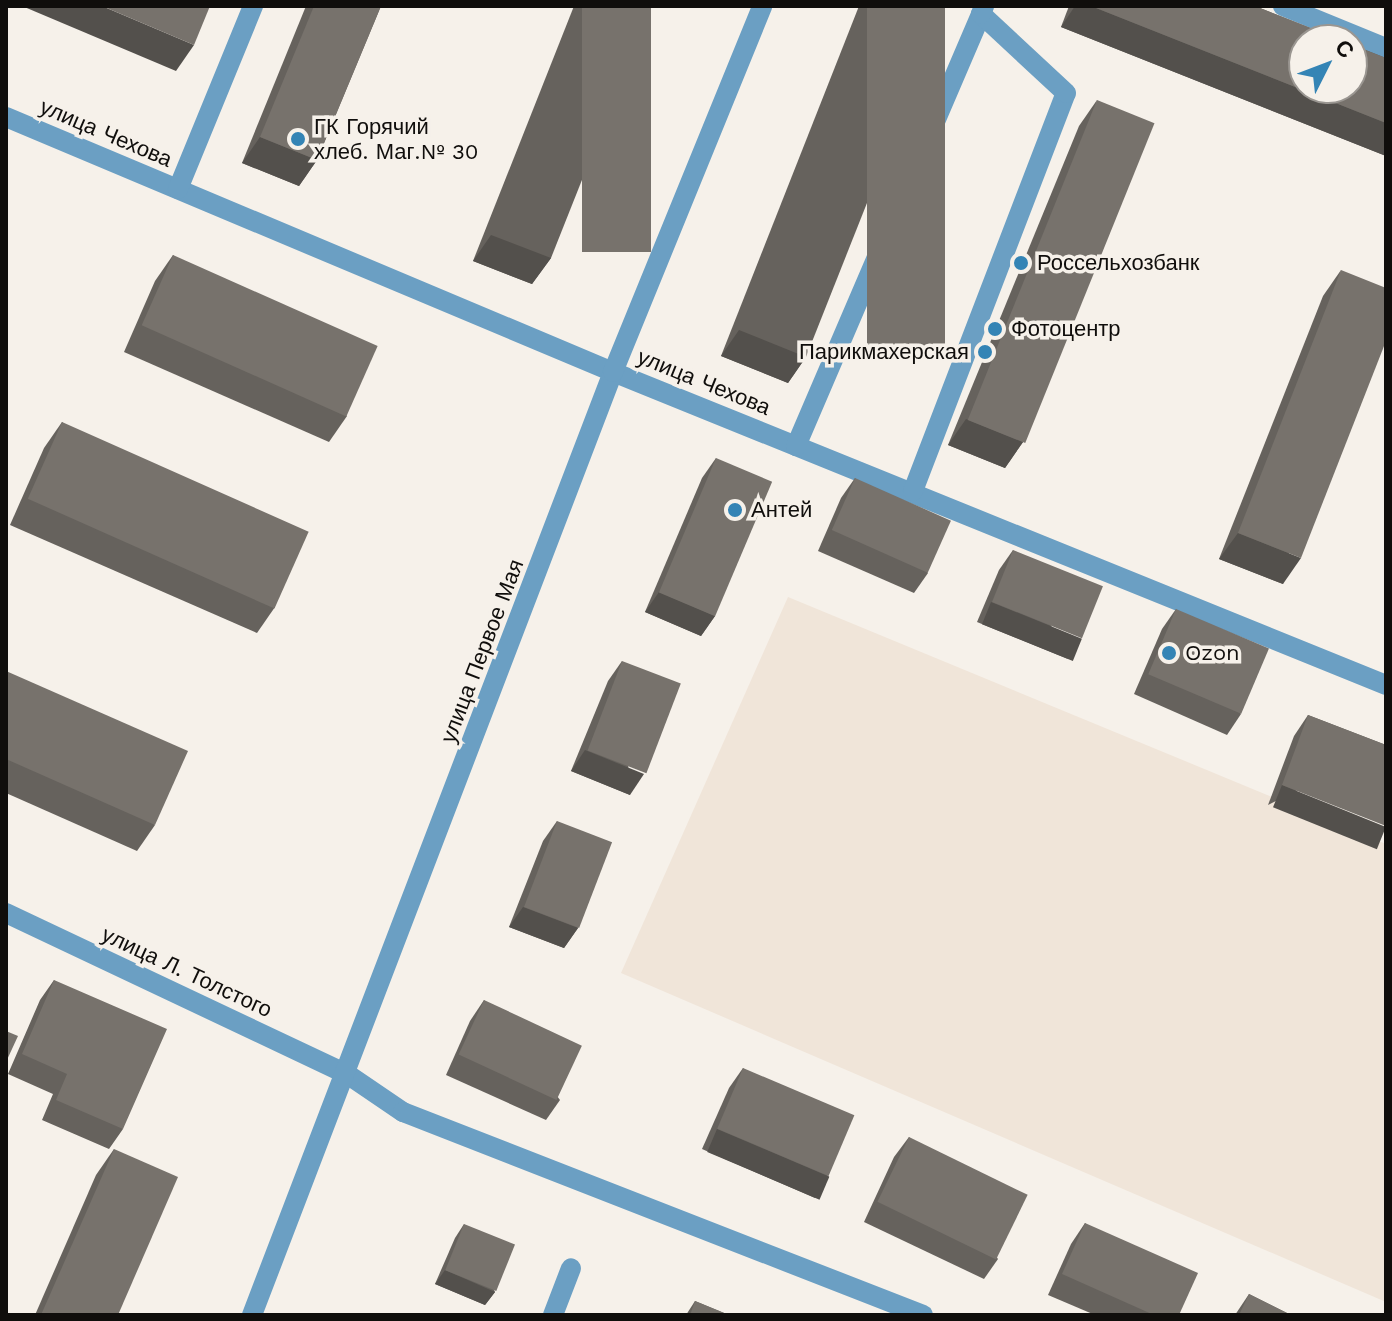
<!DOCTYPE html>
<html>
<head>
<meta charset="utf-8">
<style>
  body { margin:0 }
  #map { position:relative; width:1392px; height:1321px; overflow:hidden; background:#f6f1ea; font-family:"Work Sans",sans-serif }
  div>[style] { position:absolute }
  .built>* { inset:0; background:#f0e5d9 }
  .minor>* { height:20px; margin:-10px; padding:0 10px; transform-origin:10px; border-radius:10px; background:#6b9fc3 }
  .wall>* { inset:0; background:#66625d }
  .shaded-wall>* { inset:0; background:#53504c; transform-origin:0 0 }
  .building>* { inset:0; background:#77726c; transform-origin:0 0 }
  .dots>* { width:22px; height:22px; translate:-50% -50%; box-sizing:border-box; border:4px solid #f6f1ea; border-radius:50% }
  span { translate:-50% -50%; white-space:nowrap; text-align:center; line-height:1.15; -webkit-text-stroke:7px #f6f1ea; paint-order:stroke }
  .poi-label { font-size:22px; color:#100e0c }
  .left { translate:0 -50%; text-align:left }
  .right { translate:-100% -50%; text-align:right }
  .street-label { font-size:22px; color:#100e0c }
  .frame { position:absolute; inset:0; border:8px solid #100e0c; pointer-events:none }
  .north { position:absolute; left:1288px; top:24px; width:80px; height:80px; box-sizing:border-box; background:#f6f1ea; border:2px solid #9a9691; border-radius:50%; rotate:48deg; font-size:22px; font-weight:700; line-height:32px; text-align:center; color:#100e0c }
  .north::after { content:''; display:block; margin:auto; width:28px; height:36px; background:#3484b5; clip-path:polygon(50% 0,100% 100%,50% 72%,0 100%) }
</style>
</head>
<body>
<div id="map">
  <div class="built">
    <i style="clip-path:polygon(788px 597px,1386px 844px,1386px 1302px,621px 973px)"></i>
  </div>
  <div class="minor">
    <i style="left:1283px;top:6px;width:111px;rotate:22.2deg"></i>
    <i style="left:6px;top:117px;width:658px;rotate:22.79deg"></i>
    <i style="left:613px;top:372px;width:834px;rotate:22.04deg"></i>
    <i style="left:178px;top:189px;width:198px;rotate:-67.7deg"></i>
    <i style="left:796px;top:446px;width:470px;rotate:-66.8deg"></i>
    <i style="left:913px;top:491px;width:426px;rotate:-69deg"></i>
    <i style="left:1066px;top:93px;width:116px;rotate:-137.1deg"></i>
    <i style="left:981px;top:14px;width:9px;rotate:-69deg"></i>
    <i style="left:6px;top:913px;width:377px;rotate:25.3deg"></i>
    <i style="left:347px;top:1074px;width:68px;rotate:34.2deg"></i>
    <i style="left:403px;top:1112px;width:558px;rotate:21.32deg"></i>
    <i style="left:252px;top:1315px;width:1010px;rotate:-69.05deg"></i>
    <i style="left:613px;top:372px;width:395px;rotate:-67.8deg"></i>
    <i style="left:553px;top:1315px;width:50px;rotate:-69deg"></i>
  </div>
  <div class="wall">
    <i style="clip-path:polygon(306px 6px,381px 6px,317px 160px,299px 186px,242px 163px)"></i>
    <i style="clip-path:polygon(574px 6px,651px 6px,551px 258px,532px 284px,473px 261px)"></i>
    <i style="clip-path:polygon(859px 6px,945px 6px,806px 357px,788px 383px,721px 356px)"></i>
    <i style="clip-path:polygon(1069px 6px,1255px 6px,1386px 58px,1386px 156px,1061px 27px)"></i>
    <i style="clip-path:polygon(1097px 100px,1023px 442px,1005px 468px,948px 445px,1079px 126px)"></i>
    <i style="clip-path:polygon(173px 255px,347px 416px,329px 442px,124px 352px,155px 281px)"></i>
    <i style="clip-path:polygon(1341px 270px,1283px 584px,1219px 559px,1323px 296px)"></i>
    <i style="clip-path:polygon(62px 422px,275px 607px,257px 633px,10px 525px,44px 448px)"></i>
    <i style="clip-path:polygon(716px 458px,715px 616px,701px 636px,645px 612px,702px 478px)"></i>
    <i style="clip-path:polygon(855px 478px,928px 573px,914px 593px,818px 551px,841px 498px)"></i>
    <i style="clip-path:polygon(1013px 550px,1068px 659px,977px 622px,999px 570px)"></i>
    <i style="clip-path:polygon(1176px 609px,1241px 714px,1227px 735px,1134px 694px,1162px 629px)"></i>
    <i style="clip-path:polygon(622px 661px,630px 795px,571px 771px,608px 681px)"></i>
    <i style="clip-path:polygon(6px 671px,155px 825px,137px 851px,6px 793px)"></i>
    <i style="clip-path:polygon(1308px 715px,1386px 745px,1268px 805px,1294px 736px)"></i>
    <i style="clip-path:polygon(557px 821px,578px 928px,564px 948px,509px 927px,543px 841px)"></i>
    <i style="clip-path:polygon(54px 980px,123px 1129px,109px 1149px,42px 1120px,53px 1094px,8px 1074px,40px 1000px)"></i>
    <i style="clip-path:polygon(484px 1000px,560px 1100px,546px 1120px,446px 1075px,470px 1021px)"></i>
    <i style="clip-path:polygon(743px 1068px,829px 1177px,815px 1198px,702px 1149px,729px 1088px)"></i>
    <i style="clip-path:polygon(909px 1137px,998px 1259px,984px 1279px,864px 1222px,894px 1157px)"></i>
    <i style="clip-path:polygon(114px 1149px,118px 1315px,35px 1315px,96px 1175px)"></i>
    <i style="clip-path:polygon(1085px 1223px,1179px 1315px,1095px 1315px,1048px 1295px,1071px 1244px)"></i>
    <i style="clip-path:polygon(464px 1224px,495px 1292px,485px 1305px,435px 1284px,455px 1238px)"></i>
    <i style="clip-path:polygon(1249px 1294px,1291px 1315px,1235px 1315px)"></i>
    <i style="clip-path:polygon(695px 1301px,729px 1315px,686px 1315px)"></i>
  </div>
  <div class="shaded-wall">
    <i style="clip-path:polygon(22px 6px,102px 6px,194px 45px,176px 71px)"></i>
    <i style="clip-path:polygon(1075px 6px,1091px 6px,1386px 123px,1386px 156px,1061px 27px)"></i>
    <i style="clip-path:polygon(260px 137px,317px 160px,299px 186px,242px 163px)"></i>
    <i style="clip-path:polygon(491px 235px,551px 258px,532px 284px,473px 261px)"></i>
    <i style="clip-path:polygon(739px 330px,806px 357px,788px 383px,721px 356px)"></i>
    <i style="clip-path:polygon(966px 419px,1023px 442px,1005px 468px,948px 445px)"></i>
    <i style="clip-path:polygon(1238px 533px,1301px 558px,1283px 584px,1219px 559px)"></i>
    <i style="clip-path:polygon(659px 592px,715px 616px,701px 636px,645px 612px)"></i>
    <i style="left:991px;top:602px;width:98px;height:24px;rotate:22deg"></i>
    <i style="clip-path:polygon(585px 750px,644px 774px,630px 795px,571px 771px)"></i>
    <i style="left:1282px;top:785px;width:112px;height:24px;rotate:22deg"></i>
    <i style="clip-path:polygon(523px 907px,578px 928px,564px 948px,509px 927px)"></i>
    <i style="left:717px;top:1129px;width:122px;height:25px;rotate:23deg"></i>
    <i style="clip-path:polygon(445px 1270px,495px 1292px,485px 1305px,435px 1284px)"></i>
  </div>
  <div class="building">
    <i style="clip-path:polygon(102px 6px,210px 6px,194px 45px)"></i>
    <i style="clip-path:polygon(314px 6px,381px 6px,317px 160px,260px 137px)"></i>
    <i style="left:582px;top:6px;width:69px;height:246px"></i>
    <i style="left:867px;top:6px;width:78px;height:348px"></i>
    <i style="clip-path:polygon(1091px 6px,1255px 6px,1341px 40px,1304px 40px,1304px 88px,1352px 88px,1352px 45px,1386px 58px,1386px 123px)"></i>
    <i style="left:1097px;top:100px;width:62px;height:345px;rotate:22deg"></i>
    <i style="left:173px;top:255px;width:224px;height:77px;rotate:24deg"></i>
    <i style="clip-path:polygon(1341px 270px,1386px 288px,1386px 341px,1301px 558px,1238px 533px)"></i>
    <i style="left:62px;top:422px;width:270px;height:84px;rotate:24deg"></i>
    <i style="left:716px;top:458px;width:61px;height:146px;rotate:23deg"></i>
    <i style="left:855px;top:478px;width:105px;height:57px;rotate:24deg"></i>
    <i style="left:1013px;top:550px;width:97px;height:56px;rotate:22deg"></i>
    <i style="left:1176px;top:609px;width:101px;height:71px;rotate:23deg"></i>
    <i style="left:622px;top:661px;width:63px;height:96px;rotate:21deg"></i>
    <i style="clip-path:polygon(6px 671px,188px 751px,155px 825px,6px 759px)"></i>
    <i style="clip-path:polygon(1308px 715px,1386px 745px,1386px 826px,1282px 785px)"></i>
    <i style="left:557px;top:821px;width:59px;height:92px;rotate:21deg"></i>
    <i style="clip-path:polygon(54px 980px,167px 1029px,123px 1129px,56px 1100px,67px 1074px,22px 1054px)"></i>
    <i style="left:484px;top:1000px;width:108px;height:60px;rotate:25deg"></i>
    <i style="clip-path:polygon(6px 1031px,18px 1036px,6px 1062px)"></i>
    <i style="left:743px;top:1068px;width:121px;height:66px;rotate:23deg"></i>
    <i style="left:909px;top:1137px;width:132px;height:72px;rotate:26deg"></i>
    <i style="clip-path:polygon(114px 1149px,178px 1177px,118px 1315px,41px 1315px)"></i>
    <i style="clip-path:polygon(1085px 1223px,1198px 1273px,1179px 1315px,1154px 1315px,1062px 1274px)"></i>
    <i style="left:464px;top:1224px;width:55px;height:50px;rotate:22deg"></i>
    <i style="clip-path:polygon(1249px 1294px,1291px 1315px,1239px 1315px)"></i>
    <i style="clip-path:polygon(695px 1301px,729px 1315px,690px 1315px)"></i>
  </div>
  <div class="dots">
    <i style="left:298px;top:139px;background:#3484b5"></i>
    <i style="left:1021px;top:263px;background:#3484b5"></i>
    <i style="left:995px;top:329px;background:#3484b5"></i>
    <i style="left:985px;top:352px;background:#3484b5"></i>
    <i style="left:735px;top:510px;background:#3484b5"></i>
    <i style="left:1169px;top:653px;background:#3484b5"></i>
  </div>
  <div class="poi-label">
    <span class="left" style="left:314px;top:139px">ГК Горячий<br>хлеб. Маг.№ 30</span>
    <span class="left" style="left:1037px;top:263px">Россельхозбанк</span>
    <span class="left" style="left:1011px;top:329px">Фотоцентр</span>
    <span class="right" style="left:969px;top:352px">Парикмахерская</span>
    <span class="left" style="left:751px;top:510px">Антей</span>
    <span class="left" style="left:1185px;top:653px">Ozon</span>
  </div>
  <div class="street-label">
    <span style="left:106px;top:133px;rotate:23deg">улица Чехова</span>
    <span style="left:704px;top:382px;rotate:22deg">улица Чехова</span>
    <span style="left:482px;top:651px;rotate:-69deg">улица Первое Мая</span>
    <span style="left:187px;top:972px;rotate:25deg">улица Л. Толстого</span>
  </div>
  <div class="frame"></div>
  <div class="north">С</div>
</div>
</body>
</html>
